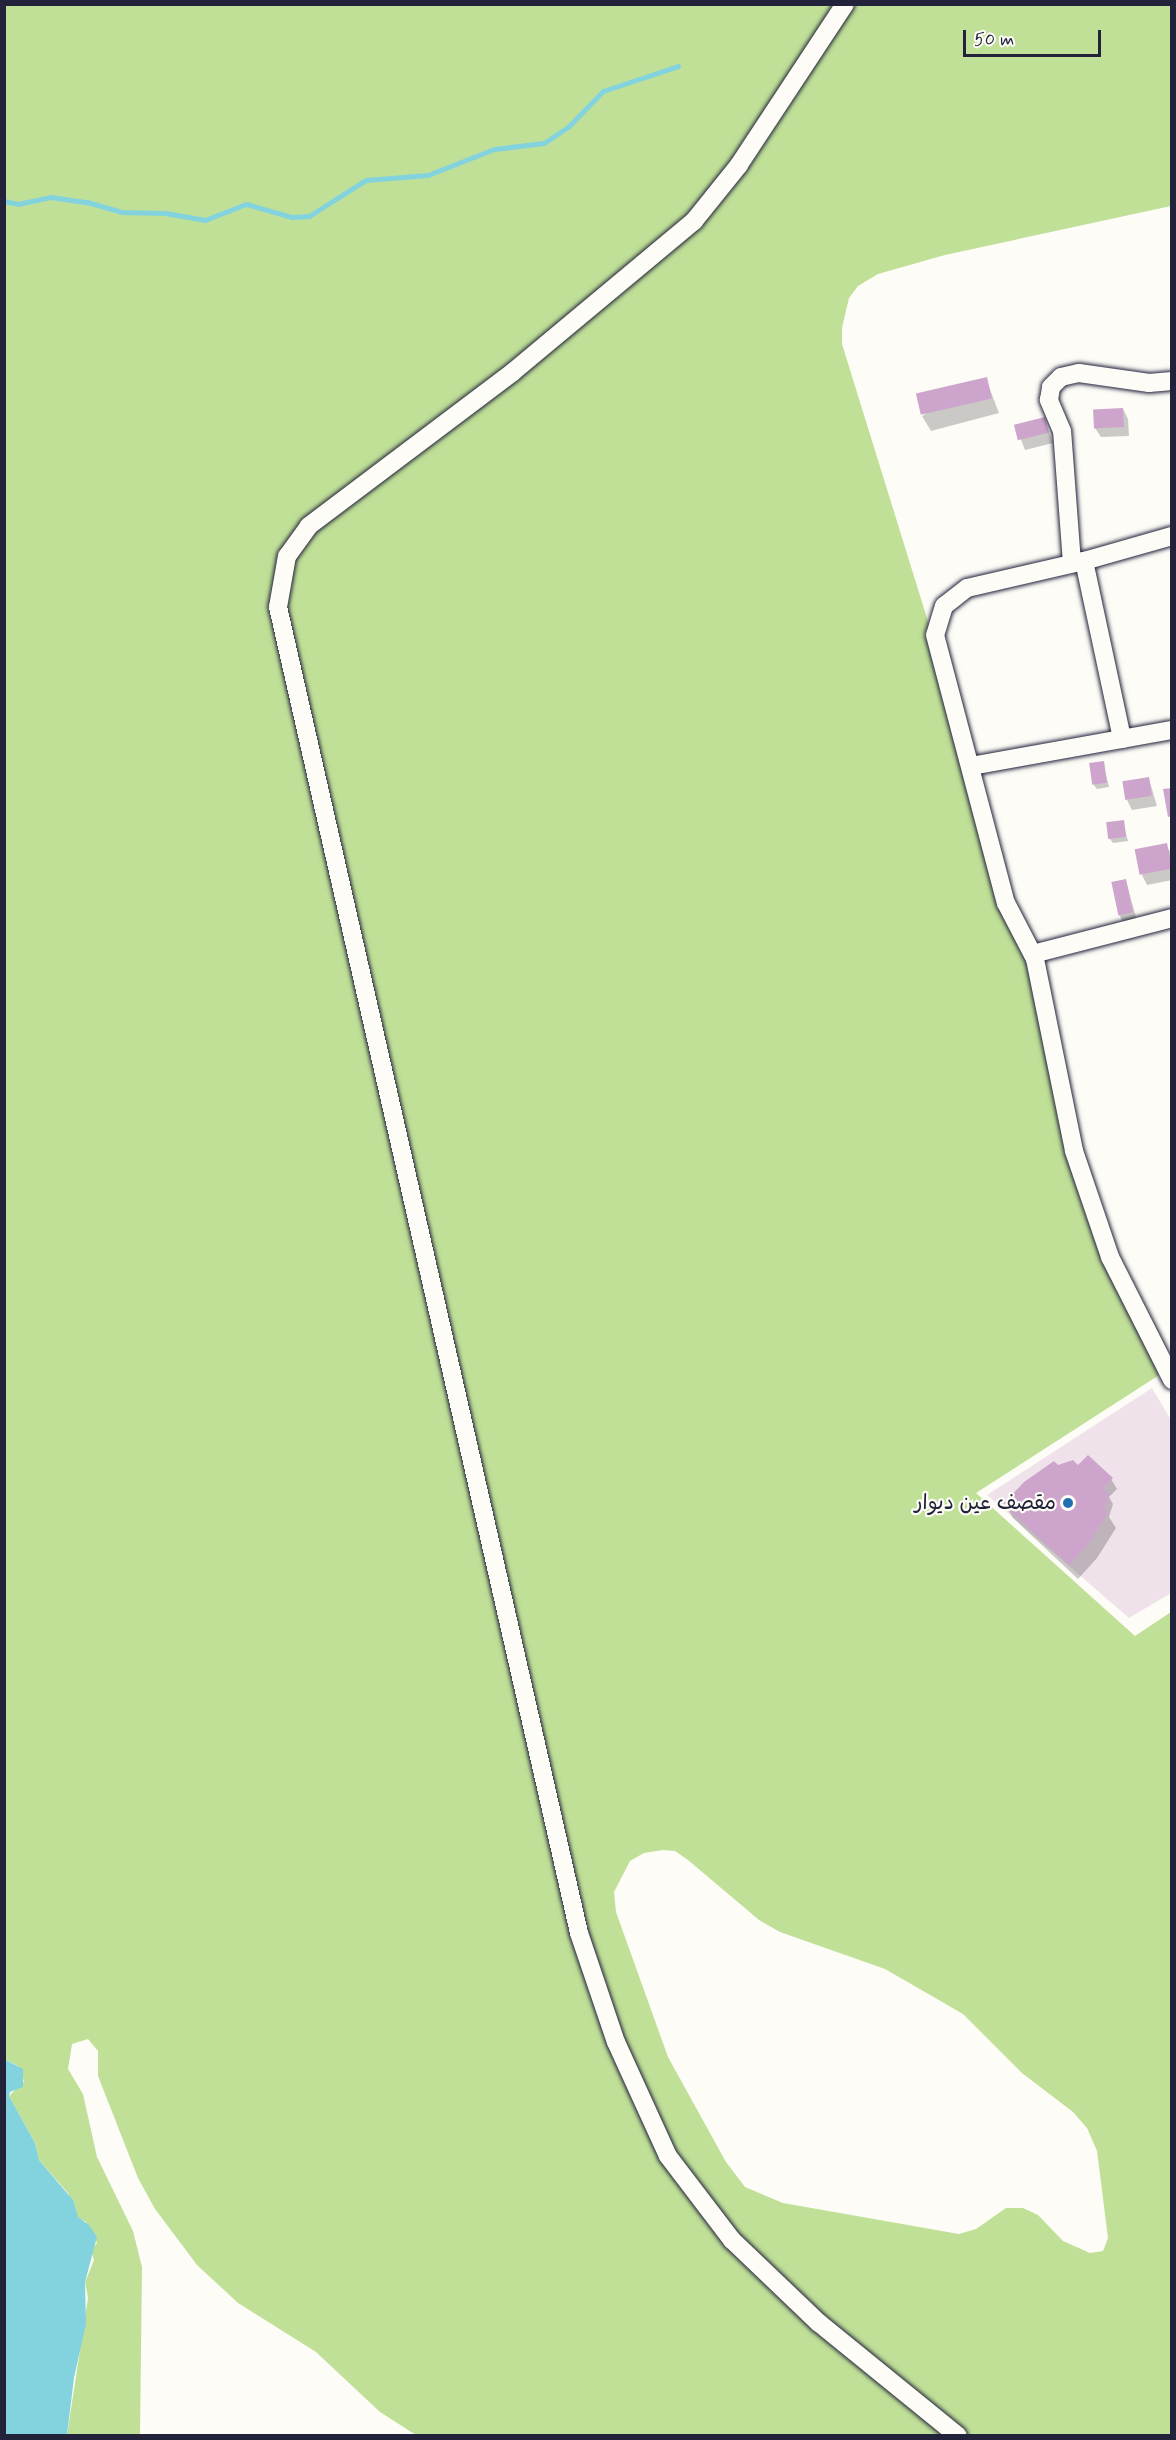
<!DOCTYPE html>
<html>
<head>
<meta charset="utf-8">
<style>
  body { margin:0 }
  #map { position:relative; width:1176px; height:2440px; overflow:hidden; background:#fdfcf7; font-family:Mynerve,"Playpen Sans Arabic",sans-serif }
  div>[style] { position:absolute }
  .built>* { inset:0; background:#efe2ea }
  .green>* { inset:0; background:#c0e098 }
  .water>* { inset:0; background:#83d3df }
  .shadow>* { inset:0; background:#0003 }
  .stream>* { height:5px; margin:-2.5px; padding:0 2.5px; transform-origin:2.5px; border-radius:2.5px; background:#83d3df }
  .building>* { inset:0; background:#cda5cc; transform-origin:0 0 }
  .roads { filter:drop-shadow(0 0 2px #22223b) drop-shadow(0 0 2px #22223b) }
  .minor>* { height:18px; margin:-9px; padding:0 9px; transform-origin:9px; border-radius:9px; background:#fdfcf7 }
  .dots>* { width:16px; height:16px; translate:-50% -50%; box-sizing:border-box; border:3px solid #fdfcf7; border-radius:50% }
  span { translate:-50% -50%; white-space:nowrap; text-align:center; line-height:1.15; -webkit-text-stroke:4.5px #fdfcf7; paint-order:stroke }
  .poi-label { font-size:21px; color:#22223b }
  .right { translate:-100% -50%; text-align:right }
  .frame { position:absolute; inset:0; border:6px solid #22223b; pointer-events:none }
  .scale { position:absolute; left:963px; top:30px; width:138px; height:27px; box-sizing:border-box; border:3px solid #22223b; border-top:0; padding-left:8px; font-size:18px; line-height:21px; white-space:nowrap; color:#22223b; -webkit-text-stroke:4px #fdfcf7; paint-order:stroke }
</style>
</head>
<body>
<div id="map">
  <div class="built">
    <i style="clip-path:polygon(1152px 1388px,1171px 1420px,1171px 1593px,1129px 1618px,987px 1495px)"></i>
  </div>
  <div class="green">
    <i style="clip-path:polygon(evenodd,4px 5px,1171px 5px,1171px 206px,945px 255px,878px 274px,858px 286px,849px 298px,842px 328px,842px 344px,1028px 944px,1070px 1137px,1167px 1370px,976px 1493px,1135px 1636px,1171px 1612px,1171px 2435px,416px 2435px,380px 2412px,316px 2352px,238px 2303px,197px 2265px,155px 2209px,138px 2178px,98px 2076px,98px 2051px,88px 2039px,72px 2044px,68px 2069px,83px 2094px,97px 2157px,133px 2231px,142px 2267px,140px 2435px,67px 2435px,88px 2298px,85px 2282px,94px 2260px,91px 2250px,97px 2243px,86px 2222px,77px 2217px,68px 2193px,39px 2160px,35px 2143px,9px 2096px,24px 2081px,18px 2066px,4px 2059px,4px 5px,663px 1850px,675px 1851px,688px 1860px,759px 1920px,780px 1932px,885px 1969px,963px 2014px,1022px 2073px,1073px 2112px,1087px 2128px,1097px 2151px,1108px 2238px,1103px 2251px,1090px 2253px,1063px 2241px,1038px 2215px,1023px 2208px,1006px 2208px,976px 2229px,959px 2234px,783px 2203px,745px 2187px,726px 2162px,668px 2057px,616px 1912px,614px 1892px,630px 1861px,644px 1853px,663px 1850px)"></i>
  </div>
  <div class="water">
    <i style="clip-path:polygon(4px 2059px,23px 2069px,23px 2087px,10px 2092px,9px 2096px,35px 2143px,39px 2160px,73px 2200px,78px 2217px,89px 2225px,97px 2237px,85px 2282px,86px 2324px,74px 2378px,67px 2435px,5px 2435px)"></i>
  </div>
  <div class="shadow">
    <i style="clip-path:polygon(986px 379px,999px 413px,931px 431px,922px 416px)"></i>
    <i style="clip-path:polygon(1123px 409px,1128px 419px,1129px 436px,1101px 437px,1095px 428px)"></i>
    <i style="clip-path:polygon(1044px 419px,1053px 443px,1025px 450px,1016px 426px)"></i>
    <i style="clip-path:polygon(1103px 763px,1109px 787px,1097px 789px,1094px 785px)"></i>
    <i style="clip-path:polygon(1149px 779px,1157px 806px,1132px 810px,1127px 800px)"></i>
    <i style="clip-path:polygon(1123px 822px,1128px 841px,1113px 843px,1110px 839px)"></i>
    <i style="clip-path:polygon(1166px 845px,1172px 855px,1172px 880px,1147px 885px,1142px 875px)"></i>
    <i style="clip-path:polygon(1126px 881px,1137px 921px,1124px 924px,1119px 914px)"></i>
    <i style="clip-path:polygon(1079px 1467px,1111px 1479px,1117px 1489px,1109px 1497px,1113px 1504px,1109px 1517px,1116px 1528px,1097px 1558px,1078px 1579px,1013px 1518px,1005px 1504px)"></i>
  </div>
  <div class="stream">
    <i style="left:4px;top:201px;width:14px;rotate:12deg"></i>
    <i style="left:18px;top:204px;width:33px;rotate:-12deg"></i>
    <i style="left:50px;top:197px;width:37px;rotate:8deg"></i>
    <i style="left:87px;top:202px;width:35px;rotate:16deg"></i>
    <i style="left:121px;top:212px;width:44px;rotate:1.3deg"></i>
    <i style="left:165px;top:213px;width:41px;rotate:9.9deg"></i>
    <i style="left:205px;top:220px;width:44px;rotate:-21.3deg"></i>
    <i style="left:246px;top:204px;width:48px;rotate:15.8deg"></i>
    <i style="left:292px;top:217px;width:17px;rotate:-3deg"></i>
    <i style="left:309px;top:216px;width:67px;rotate:-32.3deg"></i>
    <i style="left:366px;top:180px;width:62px;rotate:-4.6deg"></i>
    <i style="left:428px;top:175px;width:71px;rotate:-21.5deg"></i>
    <i style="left:494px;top:149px;width:50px;rotate:-6.8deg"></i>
    <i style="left:544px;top:143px;width:30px;rotate:-34deg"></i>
    <i style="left:569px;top:126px;width:49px;rotate:-45.8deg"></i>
    <i style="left:603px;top:91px;width:79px;rotate:-18.4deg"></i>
  </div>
  <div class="building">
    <i style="left:987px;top:377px;width:22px;height:73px;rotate:77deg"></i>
    <i style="left:1123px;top:408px;width:19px;height:30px;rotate:87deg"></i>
    <i style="left:1045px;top:417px;width:16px;height:32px;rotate:76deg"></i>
    <i style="left:1104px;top:761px;width:22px;height:15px;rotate:82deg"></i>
    <i style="left:1149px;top:777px;width:19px;height:27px;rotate:81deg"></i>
    <i style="clip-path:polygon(1172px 788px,1172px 816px,1168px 817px,1163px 789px)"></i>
    <i style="left:1124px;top:820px;width:17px;height:18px;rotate:83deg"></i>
    <i style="left:1167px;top:843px;width:26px;height:33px;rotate:79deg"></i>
    <i style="left:1126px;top:879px;width:34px;height:15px;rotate:78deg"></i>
    <i style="clip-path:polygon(1088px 1455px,1113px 1478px,1103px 1488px,1109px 1494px,1104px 1508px,1108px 1512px,1089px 1544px,1069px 1565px,1003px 1504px,1024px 1482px,1054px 1461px,1058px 1465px,1073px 1460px,1078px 1465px)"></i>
  </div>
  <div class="roads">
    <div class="minor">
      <i style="left:845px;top:4px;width:193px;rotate:123.4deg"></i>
      <i style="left:739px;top:165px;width:72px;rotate:128.8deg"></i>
      <i style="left:694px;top:221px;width:236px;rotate:140.2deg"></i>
      <i style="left:513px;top:372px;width:256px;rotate:143deg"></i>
      <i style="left:309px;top:526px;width:37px;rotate:126deg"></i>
      <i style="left:287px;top:556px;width:52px;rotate:100deg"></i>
      <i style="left:278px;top:607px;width:1360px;rotate:77.21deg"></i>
      <i style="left:579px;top:1933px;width:115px;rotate:71.3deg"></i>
      <i style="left:616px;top:2042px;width:125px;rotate:65.5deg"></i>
      <i style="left:668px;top:2156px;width:106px;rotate:52.7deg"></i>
      <i style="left:732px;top:2240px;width:120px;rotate:43.7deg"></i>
      <i style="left:819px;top:2323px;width:179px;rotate:39.1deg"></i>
      <i style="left:1172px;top:536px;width:91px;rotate:164.1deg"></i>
      <i style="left:1084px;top:561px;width:120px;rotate:167deg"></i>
      <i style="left:967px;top:588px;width:29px;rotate:142deg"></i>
      <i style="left:944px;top:606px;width:30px;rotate:107deg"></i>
      <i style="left:935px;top:635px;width:277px;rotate:75.2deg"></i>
      <i style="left:1006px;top:903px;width:63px;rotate:62.6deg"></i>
      <i style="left:1035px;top:959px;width:196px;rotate:78.5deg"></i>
      <i style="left:1074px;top:1151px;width:112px;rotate:71.2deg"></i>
      <i style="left:1110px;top:1257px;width:138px;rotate:63.2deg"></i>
      <i style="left:1084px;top:561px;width:182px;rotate:77.9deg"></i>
      <i style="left:1072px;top:563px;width:132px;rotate:-94.3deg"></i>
      <i style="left:1062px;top:431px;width:34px;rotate:-113deg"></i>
      <i style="left:1049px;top:400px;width:13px;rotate:-81deg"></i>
      <i style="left:1051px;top:387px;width:14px;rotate:-45deg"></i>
      <i style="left:1061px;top:377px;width:18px;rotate:-13deg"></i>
      <i style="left:1079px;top:373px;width:71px;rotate:8.1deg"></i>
      <i style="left:1149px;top:383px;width:23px;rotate:-5deg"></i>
      <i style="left:971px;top:766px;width:204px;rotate:-10.2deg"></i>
      <i style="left:1033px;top:954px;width:144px;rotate:-14.5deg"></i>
    </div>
  </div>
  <div class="dots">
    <i style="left:1068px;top:1503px;background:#1f6fb2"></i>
  </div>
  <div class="poi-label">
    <span class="right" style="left:1056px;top:1503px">مقصف عين ديوار</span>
  </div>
  <div class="frame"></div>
  <div class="scale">50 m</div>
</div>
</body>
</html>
